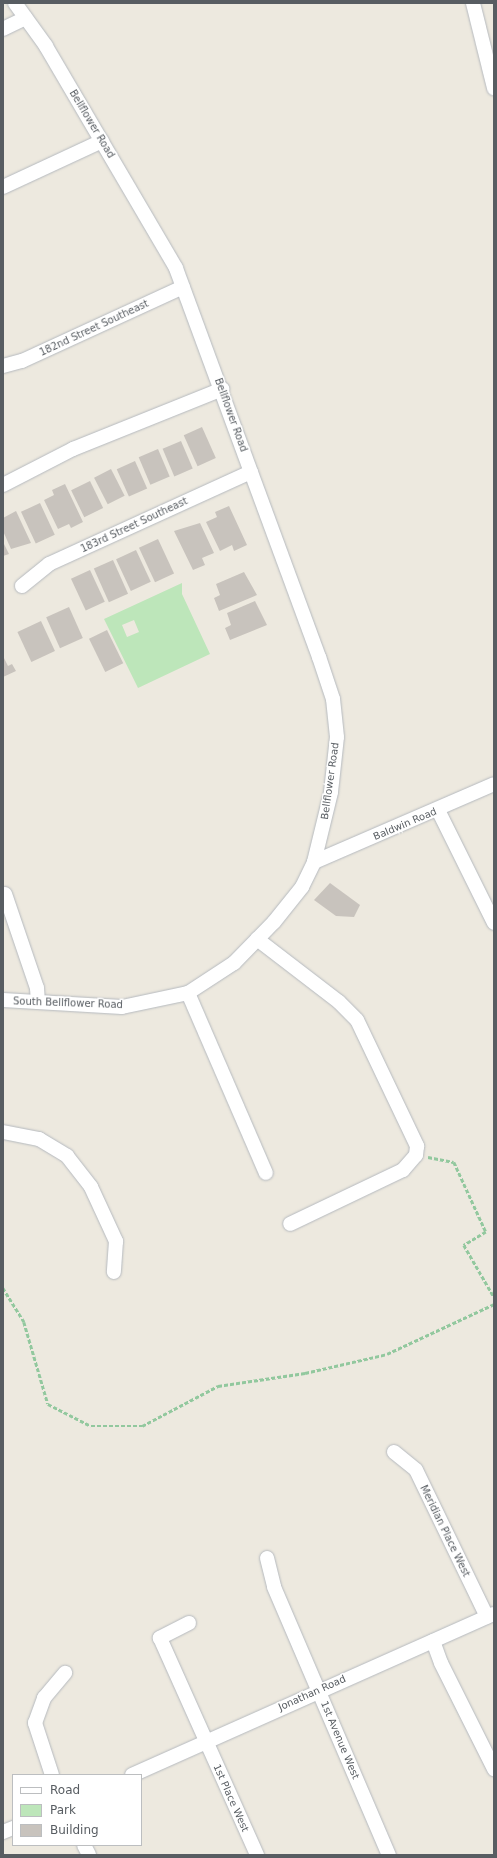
<!DOCTYPE html>
<html>
<head>
<meta charset="utf-8">
<style>
  body { margin:0 }
  #map { position:relative; width:497px; height:1858px; overflow:hidden; background:#ede9df; font-family:"DejaVu Sans",sans-serif }
  div>[style] { position:absolute }
  .green>* { inset:0; background:#bde6ba }
  .building>* { inset:0; background:#c8c3bd; transform-origin:0 0 }
  .path>* { height:2.5px; margin-top:-1.25px; transform-origin:0; background:repeating-linear-gradient(90deg,#92c89e 0 4px,transparent 0 6px) }
  .roads { filter:drop-shadow(0 0 1px #b5b9be) drop-shadow(0 0 1px #b5b9be) }
  .minor>* { height:14px; margin:-7px; padding:0 7px; transform-origin:7px; border-radius:7px; background:#fff }
  span { translate:-50% -50%; white-space:nowrap; text-align:center; line-height:1.15; -webkit-text-stroke:3px #fff; paint-order:stroke }
  .street-label { font-size:10px; color:#585d62 }
  .frame { position:absolute; inset:0; border:4px solid #585d62; pointer-events:none }
  .legend { position:absolute; left:12px; top:1774px; width:130px; height:72px; box-sizing:border-box; background:#fff; border:1px solid #bcbec0; margin:0; padding:5px 7px; list-style:none; font-size:12px; color:#585d62 }
  .legend li { display:flex; align-items:center; gap:8px; height:20px }
  .legend b { width:20px; border:1px solid #bcbec0 }
</style>
</head>
<body>
<div id="map">
  <div class="green">
    <i style="clip-path:polygon(evenodd,182px 583px,182px 594px,210px 654px,138px 688px,104px 619px,182px 583px,134px 620px,139px 632px,127px 637px,122px 625px,134px 620px)"></i>
  </div>
  <div class="building">
    <i style="left:202px;top:427px;width:34px;height:20px;rotate:66deg"></i>
    <i style="left:181px;top:441px;width:30px;height:20px;rotate:67deg"></i>
    <i style="left:158px;top:449px;width:30px;height:21px;rotate:67deg"></i>
    <i style="left:135px;top:461px;width:30px;height:20px;rotate:66deg"></i>
    <i style="left:111px;top:469px;width:30px;height:19px;rotate:63deg"></i>
    <i style="left:90px;top:481px;width:30px;height:21px;rotate:64deg"></i>
    <i style="clip-path:polygon(65px 484px,83px 522px,71px 528px,69px 524px,58px 529px,44px 500px,54px 495px,52px 490px)"></i>
    <i style="left:40px;top:503px;width:35px;height:21px;rotate:65deg"></i>
    <i style="clip-path:polygon(229px 506px,247px 545px,234px 551px,232px 545px,220px 551px,206px 522px,217px 517px,215px 512px)"></i>
    <i style="clip-path:polygon(16px 511px,31px 543px,11px 549px,3px 531px,3px 518px)"></i>
    <i style="clip-path:polygon(200px 523px,214px 553px,202px 558px,205px 565px,193px 570px,174px 531px)"></i>
    <i style="left:158px;top:539px;width:38px;height:21px;rotate:65deg"></i>
    <i style="clip-path:polygon(3px 542px,9px 554px,3px 556px)"></i>
    <i style="left:136px;top:550px;width:35px;height:22px;rotate:65deg"></i>
    <i style="left:113px;top:560px;width:37px;height:21px;rotate:66deg"></i>
    <i style="left:90px;top:570px;width:35px;height:21px;rotate:65deg"></i>
    <i style="clip-path:polygon(244px 572px,257px 595px,219px 611px,214px 598px,220px 595px,216px 584px)"></i>
    <i style="clip-path:polygon(255px 601px,267px 625px,230px 640px,225px 628px,231px 625px,227px 613px)"></i>
    <i style="left:69px;top:607px;width:34px;height:25px;rotate:66deg"></i>
    <i style="left:41px;top:621px;width:33px;height:26px;rotate:65deg"></i>
    <i style="left:107px;top:630px;width:37px;height:20px;rotate:64deg"></i>
    <i style="clip-path:polygon(3px 656px,8px 666px,12px 664px,16px 671px,3px 677px)"></i>
    <i style="clip-path:polygon(330px 883px,360px 905px,354px 917px,336px 916px,314px 900px)"></i>
  </div>
  <div class="path">
    <i style="left:428px;top:1157px;width:26px;rotate:11deg"></i>
    <i style="left:454px;top:1162px;width:77px;rotate:65.4deg"></i>
    <i style="left:486px;top:1232px;width:26px;rotate:149deg"></i>
    <i style="left:464px;top:1245px;width:60px;rotate:60deg"></i>
    <i style="left:3px;top:1288px;width:40px;rotate:58deg"></i>
    <i style="left:24px;top:1322px;width:85px;rotate:73.7deg"></i>
    <i style="left:48px;top:1404px;width:48px;rotate:27.1deg"></i>
    <i style="left:91px;top:1426px;width:51px"></i>
    <i style="left:142px;top:1426px;width:86px;rotate:-27.8deg"></i>
    <i style="left:218px;top:1386px;width:88px;rotate:-8.5deg"></i>
    <i style="left:305px;top:1373px;width:84px;rotate:-13deg"></i>
    <i style="left:387px;top:1354px;width:118px;rotate:-25deg"></i>
  </div>
  <div class="roads">
    <div class="minor">
      <i style="left:473px;top:3px;width:88px;rotate:76.1deg"></i>
      <i style="left:3px;top:29px;width:25px;rotate:-26deg"></i>
      <i style="left:3px;top:187px;width:109px;rotate:-24.9deg"></i>
      <i style="left:3px;top:366px;width:20px;rotate:-15deg"></i>
      <i style="left:22px;top:361px;width:177px;rotate:-24.7deg"></i>
      <i style="left:3px;top:485px;width:79px;rotate:-27.2deg"></i>
      <i style="left:73px;top:449px;width:161px;rotate:-21.9deg"></i>
      <i style="left:22px;top:586px;width:35px;rotate:-39deg"></i>
      <i style="left:49px;top:564px;width:222px;rotate:-24.5deg"></i>
      <i style="left:438px;top:810px;width:126px;rotate:63.6deg"></i>
      <i style="left:314px;top:862px;width:196px;rotate:-23.4deg"></i>
      <i style="left:5px;top:894px;width:99px;rotate:71.2deg"></i>
      <i style="left:37px;top:988px;width:14px;rotate:86deg"></i>
      <i style="left:257px;top:939px;width:103px;rotate:37.5deg"></i>
      <i style="left:339px;top:1002px;width:25px;rotate:45deg"></i>
      <i style="left:357px;top:1020px;width:140px;rotate:64.5deg"></i>
      <i style="left:417px;top:1146px;width:9px;rotate:96deg"></i>
      <i style="left:416px;top:1155px;width:20px;rotate:131deg"></i>
      <i style="left:403px;top:1170px;width:125px;rotate:154.5deg"></i>
      <i style="left:188px;top:993px;width:196px;rotate:66.6deg"></i>
      <i style="left:3px;top:1000px;width:119px;rotate:3.4deg"></i>
      <i style="left:122px;top:1007px;width:67px;rotate:-12deg"></i>
      <i style="left:188px;top:993px;width:55px;rotate:-33.1deg"></i>
      <i style="left:234px;top:963px;width:57px;rotate:-45.7deg"></i>
      <i style="left:274px;top:922px;width:45px;rotate:-51.3deg"></i>
      <i style="left:302px;top:887px;width:28px;rotate:-64deg"></i>
      <i style="left:314px;top:862px;width:72px;rotate:-76.3deg"></i>
      <i style="left:331px;top:792px;width:55px;rotate:-83.8deg"></i>
      <i style="left:337px;top:737px;width:38px;rotate:-96deg"></i>
      <i style="left:333px;top:699px;width:44px;rotate:-108.4deg"></i>
      <i style="left:319px;top:657px;width:414px;rotate:-110.2deg"></i>
      <i style="left:176px;top:268px;width:257px;rotate:-120.4deg"></i>
      <i style="left:46px;top:46px;width:53px;rotate:-125.8deg"></i>
      <i style="left:3px;top:1132px;width:37px;rotate:11deg"></i>
      <i style="left:39px;top:1139px;width:33px;rotate:31deg"></i>
      <i style="left:67px;top:1156px;width:39px;rotate:52deg"></i>
      <i style="left:91px;top:1187px;width:60px;rotate:65.2deg"></i>
      <i style="left:116px;top:1241px;width:31px;rotate:94deg"></i>
      <i style="left:394px;top:1452px;width:28px;rotate:39deg"></i>
      <i style="left:416px;top:1470px;width:163px;rotate:64.2deg"></i>
      <i style="left:267px;top:1558px;width:30px;rotate:76deg"></i>
      <i style="left:274px;top:1587px;width:292px;rotate:66.8deg"></i>
      <i style="left:189px;top:1623px;width:33px;rotate:153deg"></i>
      <i style="left:160px;top:1638px;width:238px;rotate:65.9deg"></i>
      <i style="left:433px;top:1641px;width:23px;rotate:70deg"></i>
      <i style="left:441px;top:1663px;width:119px;rotate:63.4deg"></i>
      <i style="left:52px;top:1775px;width:55px;rotate:-108.1deg"></i>
      <i style="left:35px;top:1723px;width:27px;rotate:-70deg"></i>
      <i style="left:44px;top:1698px;width:33px;rotate:-50deg"></i>
      <i style="left:132px;top:1775px;width:396px;rotate:-24deg"></i>
      <i style="left:3px;top:1832px;width:11px;rotate:-22deg"></i>
      <i style="left:84px;top:1845px;width:11px;rotate:63deg"></i>
    </div>
  </div>
  <div class="street-label">
    <span style="left:92px;top:124px;rotate:59deg">Bellflower Road</span>
    <span style="left:94px;top:328px;rotate:-25deg">182nd Street Southeast</span>
    <span style="left:231px;top:415px;rotate:70deg">Bellflower Road</span>
    <span style="left:134px;top:525px;rotate:-25deg">183rd Street Southeast</span>
    <span style="left:330px;top:781px;rotate:-82deg">Bellflower Road</span>
    <span style="left:405px;top:824px;rotate:-23deg">Baldwin Road</span>
    <span style="left:68px;top:1003px;rotate:2deg">South Bellflower Road</span>
    <span style="left:445px;top:1531px;rotate:64deg">Meridian Place West</span>
    <span style="left:312px;top:1693px;rotate:-24deg">Jonathan Road</span>
    <span style="left:340px;top:1740px;rotate:67deg">1st Avenue West</span>
    <span style="left:231px;top:1798px;rotate:66deg">1st Place West</span>
  </div>
  <div class="frame"></div>
  <ul class="legend">
  <li><b style="height:5px;background:#fff"></b>Road</li>
  <li><b style="height:11px;background:#bde6ba"></b>Park</li>
  <li><b style="height:11px;background:#c8c3bd"></b>Building</li>
  </ul>
</div>
</body>
</html>
